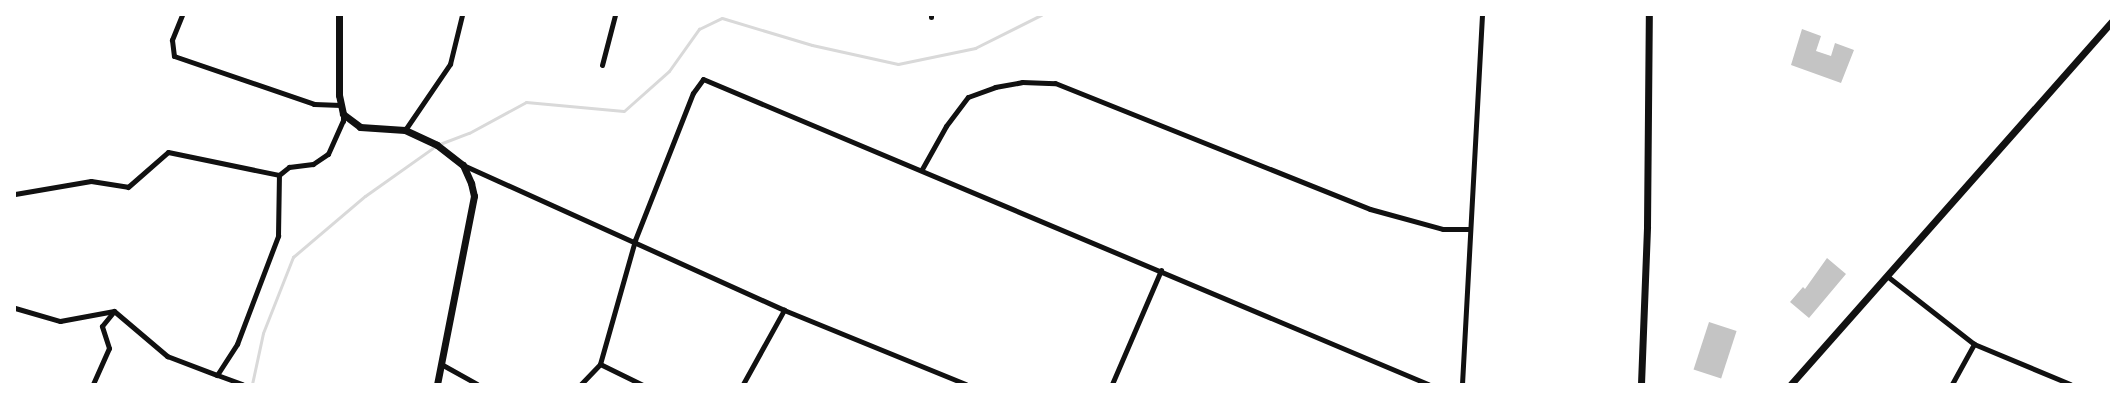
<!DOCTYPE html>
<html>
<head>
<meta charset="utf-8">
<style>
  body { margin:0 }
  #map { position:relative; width:2126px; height:399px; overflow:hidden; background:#fff; font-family:"Exo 2",sans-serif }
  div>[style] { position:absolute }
  .stream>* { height:3px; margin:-1.5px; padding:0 1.5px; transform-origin:1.5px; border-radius:1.5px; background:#d9d9d9 }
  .building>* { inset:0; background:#c4c4c4; transform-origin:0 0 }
  .minor>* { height:5px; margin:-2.5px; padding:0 2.5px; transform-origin:2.5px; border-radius:2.5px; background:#111 }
  .tertiary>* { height:7px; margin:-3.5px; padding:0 3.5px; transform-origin:3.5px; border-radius:3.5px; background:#111 }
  span { translate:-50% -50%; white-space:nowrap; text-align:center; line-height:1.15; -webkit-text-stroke:5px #fff; paint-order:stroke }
  .frame { position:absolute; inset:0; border:16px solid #fff; pointer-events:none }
</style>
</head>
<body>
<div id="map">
  <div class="stream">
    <i style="left:252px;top:384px;width:52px;rotate:-77.8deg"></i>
    <i style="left:263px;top:333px;width:82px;rotate:-68.5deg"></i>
    <i style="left:293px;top:257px;width:94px;rotate:-40.3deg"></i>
    <i style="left:365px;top:196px;width:88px;rotate:-35.3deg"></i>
    <i style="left:437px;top:145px;width:34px;rotate:-21deg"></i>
    <i style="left:469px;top:133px;width:65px;rotate:-28.5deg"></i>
    <i style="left:526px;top:102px;width:98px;rotate:5.2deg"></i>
    <i style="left:624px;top:111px;width:60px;rotate:-41.6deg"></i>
    <i style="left:669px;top:71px;width:52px;rotate:-54.5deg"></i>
    <i style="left:699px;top:29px;width:25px;rotate:-26deg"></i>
    <i style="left:722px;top:18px;width:94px;rotate:16.7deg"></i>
    <i style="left:812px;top:45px;width:88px;rotate:12.5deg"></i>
    <i style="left:898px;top:64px;width:79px;rotate:-11.7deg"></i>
    <i style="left:975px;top:48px;width:74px;rotate:-26.6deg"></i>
  </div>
  <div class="building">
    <i style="clip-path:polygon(1802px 29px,1821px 36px,1816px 51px,1831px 56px,1835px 43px,1854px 50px,1841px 83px,1791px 65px)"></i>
    <i style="clip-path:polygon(1827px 258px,1846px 274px,1809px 318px,1790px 302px,1803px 287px,1805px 289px)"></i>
    <i style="left:1709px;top:322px;width:29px;height:50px;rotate:18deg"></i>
  </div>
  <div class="minor">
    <i style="left:182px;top:15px;width:27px;rotate:112deg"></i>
    <i style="left:172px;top:40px;width:16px;rotate:83deg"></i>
    <i style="left:174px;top:56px;width:148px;rotate:18.9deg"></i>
    <i style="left:314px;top:104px;width:27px;rotate:2deg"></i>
    <i style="left:931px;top:17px;width:2px;rotate:-90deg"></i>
    <i style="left:602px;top:65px;width:52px;rotate:-75.4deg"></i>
    <i style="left:405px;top:130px;width:80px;rotate:-55.7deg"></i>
    <i style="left:450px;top:64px;width:50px;rotate:-76.2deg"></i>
    <i style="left:463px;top:165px;width:352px;rotate:24.3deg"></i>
    <i style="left:784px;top:310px;width:196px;rotate:22.2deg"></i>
    <i style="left:922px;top:169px;width:49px;rotate:-60.8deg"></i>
    <i style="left:946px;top:126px;width:36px;rotate:-53deg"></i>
    <i style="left:968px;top:97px;width:29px;rotate:-20deg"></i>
    <i style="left:995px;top:87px;width:27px;rotate:-10deg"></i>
    <i style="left:1022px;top:82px;width:33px;rotate:2deg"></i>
    <i style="left:1055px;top:83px;width:339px;rotate:21.8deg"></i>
    <i style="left:1370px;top:209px;width:76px;rotate:15.3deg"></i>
    <i style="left:1443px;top:229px;width:27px"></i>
    <i style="left:15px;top:194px;width:77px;rotate:-9.7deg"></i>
    <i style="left:91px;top:181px;width:37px;rotate:9deg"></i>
    <i style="left:128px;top:187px;width:53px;rotate:-41.2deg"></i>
    <i style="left:168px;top:152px;width:113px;rotate:11.7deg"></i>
    <i style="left:1887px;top:276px;width:110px;rotate:38deg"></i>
    <i style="left:1974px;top:344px;width:104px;rotate:22.6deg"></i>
    <i style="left:15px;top:308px;width:47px;rotate:16.1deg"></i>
    <i style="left:60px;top:321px;width:55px;rotate:-10.5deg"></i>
    <i style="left:114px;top:311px;width:70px;rotate:40.3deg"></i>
    <i style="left:167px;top:356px;width:53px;rotate:20.8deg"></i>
    <i style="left:441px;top:364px;width:41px;rotate:29.1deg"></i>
    <i style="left:600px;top:364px;width:46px;rotate:26deg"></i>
    <i style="left:93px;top:384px;width:39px;rotate:-66deg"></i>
    <i style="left:109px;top:348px;width:23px;rotate:-108deg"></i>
    <i style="left:102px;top:326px;width:19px;rotate:-51deg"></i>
    <i style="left:242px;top:384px;width:27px;rotate:-160deg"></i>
    <i style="left:217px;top:375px;width:37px;rotate:-57deg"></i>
    <i style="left:237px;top:344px;width:116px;rotate:-69.2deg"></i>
    <i style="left:278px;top:236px;width:61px;rotate:-89.1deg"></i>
    <i style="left:279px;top:175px;width:13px;rotate:-39deg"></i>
    <i style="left:289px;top:167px;width:24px;rotate:-7deg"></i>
    <i style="left:313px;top:164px;width:18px;rotate:-34deg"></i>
    <i style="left:328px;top:154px;width:36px;rotate:-66deg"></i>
    <i style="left:343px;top:121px;width:7px;rotate:-90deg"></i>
    <i style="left:581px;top:384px;width:28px;rotate:-46deg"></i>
    <i style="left:600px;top:364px;width:129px;rotate:-74.2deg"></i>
    <i style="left:635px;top:240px;width:158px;rotate:-68.5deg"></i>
    <i style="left:693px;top:93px;width:17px;rotate:-54deg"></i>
    <i style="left:703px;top:79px;width:787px;rotate:22.82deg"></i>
    <i style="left:743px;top:384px;width:85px;rotate:-61deg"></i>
    <i style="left:1112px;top:384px;width:124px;rotate:-66.7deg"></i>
    <i style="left:1462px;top:384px;width:370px;rotate:-86.9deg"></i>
    <i style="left:1952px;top:384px;width:46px;rotate:-61.2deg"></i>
  </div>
  <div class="tertiary">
    <i style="left:339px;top:15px;width:80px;rotate:90deg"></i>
    <i style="left:339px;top:95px;width:19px;rotate:78deg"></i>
    <i style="left:343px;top:114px;width:21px;rotate:37deg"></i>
    <i style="left:360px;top:127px;width:45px;rotate:3.8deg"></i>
    <i style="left:405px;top:130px;width:35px;rotate:25deg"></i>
    <i style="left:437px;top:145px;width:33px;rotate:38deg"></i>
    <i style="left:463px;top:165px;width:20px;rotate:66deg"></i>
    <i style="left:471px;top:183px;width:13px;rotate:77deg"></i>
    <i style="left:474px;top:196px;width:192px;rotate:101.1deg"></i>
    <i style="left:1641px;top:384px;width:158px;rotate:-87.8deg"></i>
    <i style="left:1647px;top:226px;width:211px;rotate:-89.5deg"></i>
    <i style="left:1791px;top:384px;width:483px;rotate:-48.5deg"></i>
  </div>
  <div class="frame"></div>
</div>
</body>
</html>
